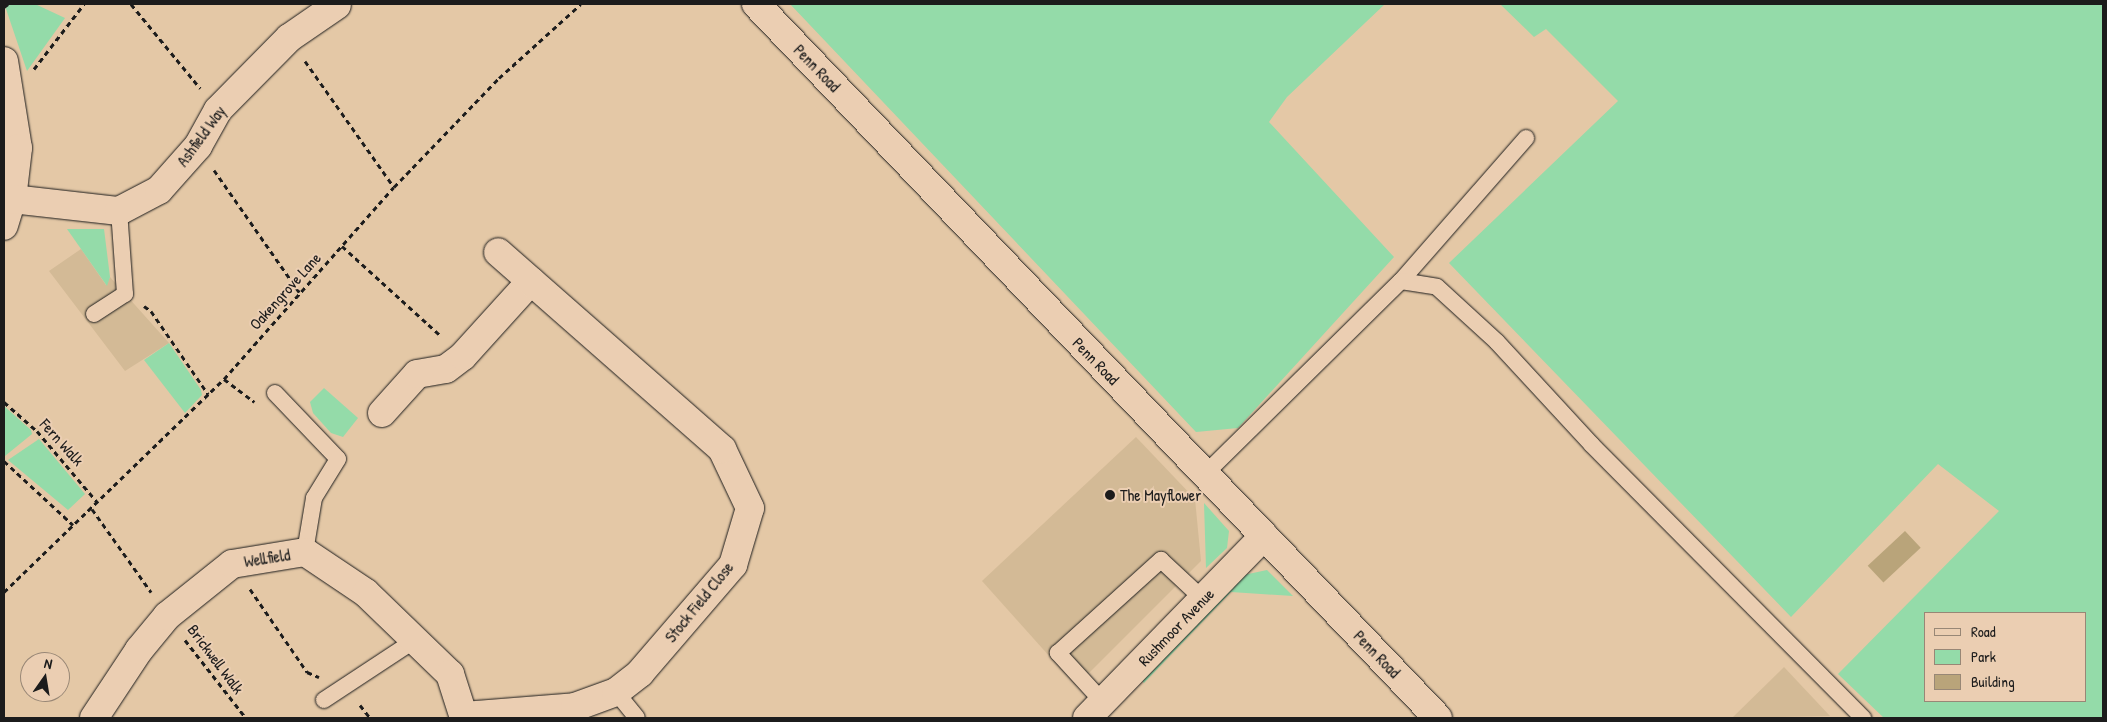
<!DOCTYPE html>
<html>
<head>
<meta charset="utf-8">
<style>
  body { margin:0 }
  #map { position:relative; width:2107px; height:722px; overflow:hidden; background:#e4c8a6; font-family:"Patrick Hand",sans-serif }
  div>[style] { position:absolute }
  .built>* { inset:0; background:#d3ba96 }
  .green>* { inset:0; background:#94dba9 }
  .building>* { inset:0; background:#b9a47a; transform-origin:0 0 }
  .path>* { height:3px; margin-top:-1.5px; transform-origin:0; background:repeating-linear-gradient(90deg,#1c1c1c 0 5px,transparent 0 9px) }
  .roads { filter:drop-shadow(0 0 1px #1c1c1c) drop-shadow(0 0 1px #1c1c1c) }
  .service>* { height:16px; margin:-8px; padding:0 8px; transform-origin:8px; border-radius:8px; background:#ebceb2 }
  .minor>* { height:28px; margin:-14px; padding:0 14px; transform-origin:14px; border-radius:14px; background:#ebceb2 }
  .secondary>* { height:28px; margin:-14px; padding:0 14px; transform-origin:14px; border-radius:14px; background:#ebceb2 }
  .dots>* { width:14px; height:14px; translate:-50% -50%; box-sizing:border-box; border:2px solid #ebceb2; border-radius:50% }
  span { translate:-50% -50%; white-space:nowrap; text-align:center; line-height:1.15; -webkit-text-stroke:4px #ebceb2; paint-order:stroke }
  .street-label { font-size:16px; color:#1c1c1c }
  .poi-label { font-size:16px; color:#1c1c1c }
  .left { translate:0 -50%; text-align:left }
  .frame { position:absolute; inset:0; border:5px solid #1c1c1c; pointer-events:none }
  .legend { position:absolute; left:1924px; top:612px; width:162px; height:90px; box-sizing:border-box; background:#ebceb2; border:1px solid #988776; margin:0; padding:6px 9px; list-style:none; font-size:15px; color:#1c1c1c }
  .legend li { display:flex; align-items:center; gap:10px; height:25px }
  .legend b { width:25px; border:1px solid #988776 }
  .north { position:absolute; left:20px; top:652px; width:50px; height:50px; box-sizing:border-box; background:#ebceb2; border:1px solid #988776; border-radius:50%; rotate:13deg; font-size:14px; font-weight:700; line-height:20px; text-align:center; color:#1c1c1c }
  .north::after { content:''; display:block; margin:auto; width:18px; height:22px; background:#1c1c1c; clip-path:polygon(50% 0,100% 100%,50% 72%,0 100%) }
</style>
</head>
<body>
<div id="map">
  <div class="built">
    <i style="clip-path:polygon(81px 249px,106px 285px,110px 277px,169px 343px,125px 371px,49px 271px)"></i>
    <i style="clip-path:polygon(1136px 437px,1195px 499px,1201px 561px,1076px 686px,982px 581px)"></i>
    <i style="clip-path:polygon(1784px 667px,1830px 716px,1732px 718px)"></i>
  </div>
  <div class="green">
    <i style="clip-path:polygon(7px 4px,35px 4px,65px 18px,27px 71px,5px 6px)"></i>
    <i style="clip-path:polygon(790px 4px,1385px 4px,1287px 97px,1269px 122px,1394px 257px,1238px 428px,1196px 432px)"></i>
    <i style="clip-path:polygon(evenodd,1500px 4px,2103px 4px,2103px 718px,1884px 718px,1838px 674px,1999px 511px,1938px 464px,1791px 617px,1449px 263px,1618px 101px,1546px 29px,1534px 37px,1500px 4px,1926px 613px,2086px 613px,2086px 701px,1926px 701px,1926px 613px)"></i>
    <i style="clip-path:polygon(67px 229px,104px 229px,110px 277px,107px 286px)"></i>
    <i style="clip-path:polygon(169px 343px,201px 390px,202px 395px,185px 413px,144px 360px)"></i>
    <i style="clip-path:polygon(324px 388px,358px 418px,343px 437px,331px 433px,313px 413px,310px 402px)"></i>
    <i style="clip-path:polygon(4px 406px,31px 430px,32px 434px,5px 456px)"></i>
    <i style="clip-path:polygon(39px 439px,85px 494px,68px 510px,8px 460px)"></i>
    <i style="clip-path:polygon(1204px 503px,1229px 531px,1227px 548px,1206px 568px)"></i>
    <i style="clip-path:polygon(1267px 570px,1293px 596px,1231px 592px,1144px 683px,1140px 678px,1239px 576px)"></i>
  </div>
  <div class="building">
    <i style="left:1905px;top:531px;width:23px;height:51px;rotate:47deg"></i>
  </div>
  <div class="path">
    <i style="left:131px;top:4px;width:109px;rotate:50.6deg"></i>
    <i style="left:4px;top:7px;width:5px;rotate:-37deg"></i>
    <i style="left:305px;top:61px;width:154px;rotate:54.8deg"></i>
    <i style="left:34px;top:69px;width:82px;rotate:-52.4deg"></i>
    <i style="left:214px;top:170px;width:149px;rotate:55.1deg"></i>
    <i style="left:342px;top:246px;width:134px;rotate:42.3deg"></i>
    <i style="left:144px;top:306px;width:9px;rotate:36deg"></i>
    <i style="left:151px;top:311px;width:101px;rotate:55.5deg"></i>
    <i style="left:224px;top:379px;width:38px;rotate:37deg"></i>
    <i style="left:4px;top:402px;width:44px;rotate:41.3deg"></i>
    <i style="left:37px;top:431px;width:94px;rotate:49.7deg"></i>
    <i style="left:4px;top:461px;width:94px;rotate:42.8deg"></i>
    <i style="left:92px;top:509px;width:102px;rotate:54.6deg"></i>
    <i style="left:250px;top:589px;width:101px;rotate:55.5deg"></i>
    <i style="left:307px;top:672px;width:13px;rotate:23deg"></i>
    <i style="left:4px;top:592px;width:306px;rotate:-44.1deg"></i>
    <i style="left:224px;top:379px;width:256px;rotate:-48.5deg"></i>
    <i style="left:394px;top:187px;width:151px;rotate:-46.1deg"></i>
    <i style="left:499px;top:78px;width:110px;rotate:-42.1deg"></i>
    <i style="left:185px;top:640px;width:99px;rotate:52deg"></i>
    <i style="left:360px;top:705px;width:16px;rotate:52deg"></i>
  </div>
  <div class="roads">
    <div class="service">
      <i style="left:1401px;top:281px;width:190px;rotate:-48.8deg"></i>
      <i style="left:94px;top:314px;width:37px;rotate:-33deg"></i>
      <i style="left:125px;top:294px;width:83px;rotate:-94.1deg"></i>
      <i style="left:275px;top:393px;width:91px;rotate:46.3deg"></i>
      <i style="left:338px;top:459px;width:46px;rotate:121.6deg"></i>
      <i style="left:314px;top:498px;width:55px;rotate:99.5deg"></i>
      <i style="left:1204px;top:475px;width:276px;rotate:-44.6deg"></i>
      <i style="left:1401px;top:281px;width:36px;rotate:9deg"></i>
      <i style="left:1437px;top:287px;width:81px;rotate:42.5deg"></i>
      <i style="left:1497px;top:342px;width:140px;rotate:47.3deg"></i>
      <i style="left:1592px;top:445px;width:385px;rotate:45.2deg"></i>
      <i style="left:616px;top:692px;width:33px;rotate:51deg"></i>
      <i style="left:324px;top:700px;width:109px;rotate:-33.4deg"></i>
      <i style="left:1103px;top:702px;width:67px;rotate:-132.6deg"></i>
      <i style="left:1058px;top:653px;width:139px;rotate:-42.1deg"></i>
      <i style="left:1161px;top:560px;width:57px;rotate:42.9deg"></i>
    </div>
    <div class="minor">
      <i style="left:4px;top:61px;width:88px;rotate:80.9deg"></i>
      <i style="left:18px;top:148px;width:51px;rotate:96.7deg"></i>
      <i style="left:12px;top:199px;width:28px;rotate:107deg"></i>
      <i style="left:12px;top:199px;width:108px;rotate:6.4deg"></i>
      <i style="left:119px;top:211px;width:45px;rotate:-27.7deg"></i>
      <i style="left:159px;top:190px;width:59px;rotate:-48.4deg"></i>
      <i style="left:198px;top:146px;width:41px;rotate:-60.9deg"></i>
      <i style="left:218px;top:110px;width:101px;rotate:-45.4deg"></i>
      <i style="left:289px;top:38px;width:58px;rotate:-34.5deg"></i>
      <i style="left:382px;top:413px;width:52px;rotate:-48.1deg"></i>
      <i style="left:417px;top:374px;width:29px;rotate:-10deg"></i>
      <i style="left:446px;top:369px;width:21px;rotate:-37deg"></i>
      <i style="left:463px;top:356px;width:101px;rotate:-47.8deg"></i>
      <i style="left:464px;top:716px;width:111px;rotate:-4.6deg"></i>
      <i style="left:575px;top:707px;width:44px;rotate:-20.1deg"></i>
      <i style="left:616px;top:692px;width:31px;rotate:-38deg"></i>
      <i style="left:640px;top:673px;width:143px;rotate:-49.3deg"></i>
      <i style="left:733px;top:565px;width:59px;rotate:-73.4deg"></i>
      <i style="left:750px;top:508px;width:65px;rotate:-115.4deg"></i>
      <i style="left:722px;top:449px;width:298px;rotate:-138.7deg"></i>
      <i style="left:94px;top:718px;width:82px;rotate:-56.5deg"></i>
      <i style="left:139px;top:650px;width:44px;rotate:-50.5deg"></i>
      <i style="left:167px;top:616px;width:83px;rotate:-38.7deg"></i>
      <i style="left:232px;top:564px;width:74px;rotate:-9.3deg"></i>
      <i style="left:305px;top:552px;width:73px;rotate:33.9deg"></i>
      <i style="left:366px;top:593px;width:117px;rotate:44deg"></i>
      <i style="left:450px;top:674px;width:46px;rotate:72.3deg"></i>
      <i style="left:1087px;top:718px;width:254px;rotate:-45.8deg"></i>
    </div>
    <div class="secondary">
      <i style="left:756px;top:4px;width:987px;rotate:46.31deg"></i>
    </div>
  </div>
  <div class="dots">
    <i style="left:1110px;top:495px;background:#1c1c1c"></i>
  </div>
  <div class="street-label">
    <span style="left:817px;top:68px;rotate:46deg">Penn Road</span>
    <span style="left:201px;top:136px;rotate:-54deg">Ashfield Way</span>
    <span style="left:285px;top:291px;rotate:-48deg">Oakengrove Lane</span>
    <span style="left:1096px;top:361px;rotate:46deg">Penn Road</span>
    <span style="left:62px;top:442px;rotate:48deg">Fern Walk</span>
    <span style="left:267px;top:558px;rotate:-9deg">Wellfield</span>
    <span style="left:699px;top:602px;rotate:-51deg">Stock Field Close</span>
    <span style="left:1176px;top:627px;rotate:-46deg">Rushmoor Avenue</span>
    <span style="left:1377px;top:654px;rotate:46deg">Penn Road</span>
    <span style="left:216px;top:659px;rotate:53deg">Brickwell Walk</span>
  </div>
  <div class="poi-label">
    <span class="left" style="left:1120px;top:495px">The Mayflower</span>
  </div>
  <div class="frame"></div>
  <ul class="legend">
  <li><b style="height:6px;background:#ebceb2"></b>Road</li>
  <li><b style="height:14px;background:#94dba9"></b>Park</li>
  <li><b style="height:14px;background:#b9a47a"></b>Building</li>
  </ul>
  <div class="north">N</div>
</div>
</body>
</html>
